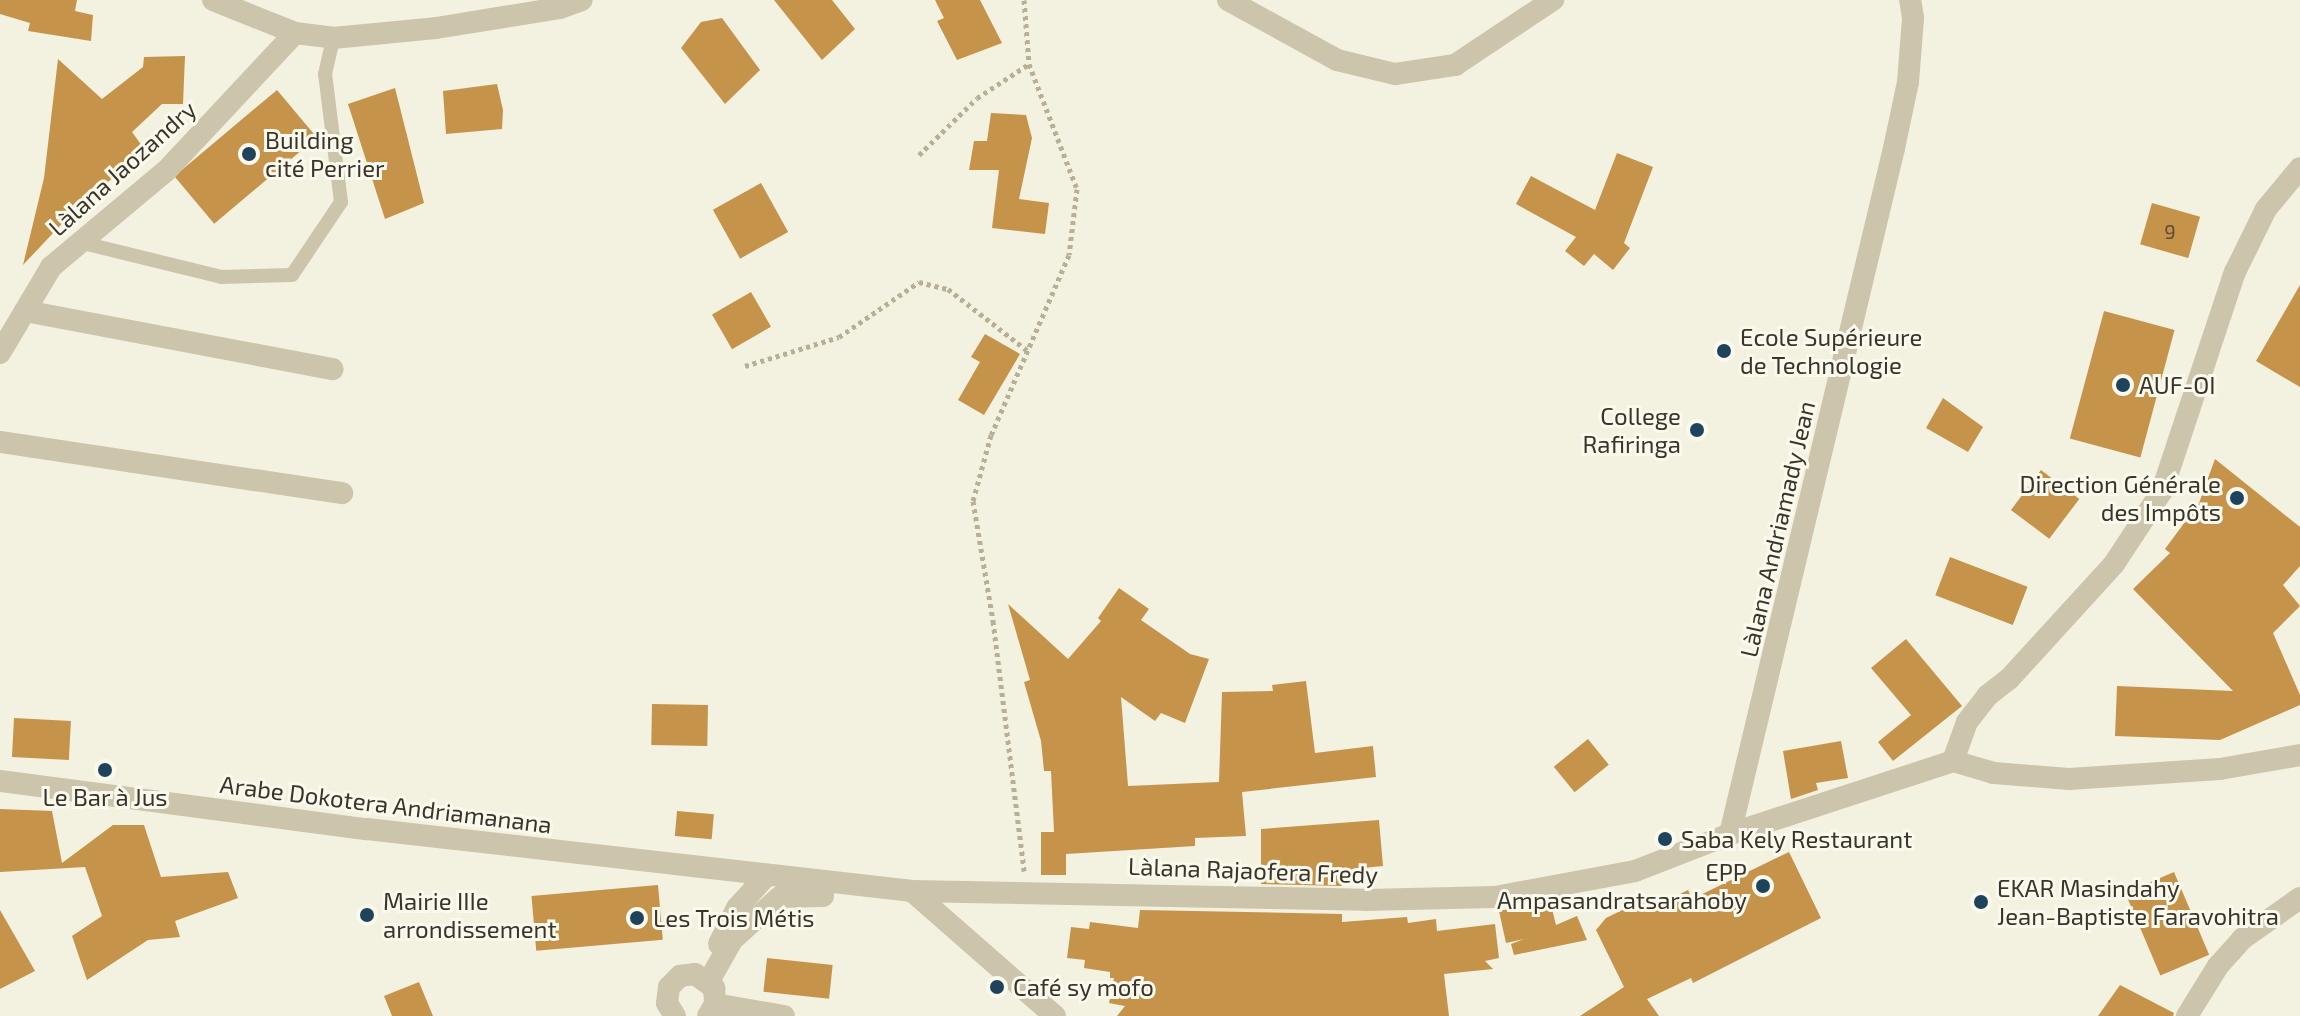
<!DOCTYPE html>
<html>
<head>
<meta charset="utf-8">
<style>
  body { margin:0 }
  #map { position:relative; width:2300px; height:1016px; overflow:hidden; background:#f3f1e0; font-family:"Exo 2",sans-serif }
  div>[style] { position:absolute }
  .building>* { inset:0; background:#c6934b; transform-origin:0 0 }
  .path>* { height:5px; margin-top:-2.5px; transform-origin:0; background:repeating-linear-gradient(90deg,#b8b095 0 4px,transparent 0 8px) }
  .service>* { height:14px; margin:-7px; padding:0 7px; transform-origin:7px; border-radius:7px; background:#ccc5ab }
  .minor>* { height:22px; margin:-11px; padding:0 11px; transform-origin:11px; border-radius:11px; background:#ccc5ab }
  .tertiary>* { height:22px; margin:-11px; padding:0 11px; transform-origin:11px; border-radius:11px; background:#ccc5ab }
  .dots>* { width:22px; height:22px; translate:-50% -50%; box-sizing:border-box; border:4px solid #faf9ed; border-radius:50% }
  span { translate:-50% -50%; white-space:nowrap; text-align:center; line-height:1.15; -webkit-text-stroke:6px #faf9ed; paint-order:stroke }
  .number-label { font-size:20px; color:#5d4c32 }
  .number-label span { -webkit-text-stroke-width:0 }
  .poi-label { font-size:24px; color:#3a342a }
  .left { translate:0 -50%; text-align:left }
  .right { translate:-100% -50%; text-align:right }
  .street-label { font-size:24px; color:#3a342a }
</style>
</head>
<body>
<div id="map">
  <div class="building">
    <i style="clip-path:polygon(0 0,77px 0,75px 11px,93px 15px,91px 41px,28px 31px,30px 23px,0 14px)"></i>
    <i style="clip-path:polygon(774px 0,832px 0,855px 29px,822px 60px)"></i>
    <i style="clip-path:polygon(935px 0,980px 0,1002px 43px,957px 60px,937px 21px,944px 18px)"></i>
    <i style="clip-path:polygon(722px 18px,760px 70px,725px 104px,681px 48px,701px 22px)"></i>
    <i style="clip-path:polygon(185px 56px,183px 104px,162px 104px,132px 132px,145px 150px,72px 213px,23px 265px,44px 178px,58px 59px,102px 99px,143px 67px,144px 57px)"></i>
    <i style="clip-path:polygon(497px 84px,503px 110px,502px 129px,446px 134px,443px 91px)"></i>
    <i style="clip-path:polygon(395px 88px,424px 203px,385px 219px,348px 104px)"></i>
    <i style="left:277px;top:90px;width:62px;height:134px;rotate:50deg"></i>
    <i style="clip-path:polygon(991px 113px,1026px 115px,1032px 138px,1019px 199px,1049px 203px,1045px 234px,992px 228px,999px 170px,969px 170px,974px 141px,987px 141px)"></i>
    <i style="clip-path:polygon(1617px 153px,1653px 167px,1624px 243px,1630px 248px,1613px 270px,1594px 254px,1584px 266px,1565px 251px,1576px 237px,1516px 204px,1531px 176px,1595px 210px)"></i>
    <i style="left:761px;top:183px;width:56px;height:55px;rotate:61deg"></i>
    <i style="left:2152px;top:203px;width:50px;height:43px;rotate:16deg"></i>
    <i style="clip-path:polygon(2300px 285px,2300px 387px,2256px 361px)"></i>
    <i style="left:751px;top:292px;width:40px;height:45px;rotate:60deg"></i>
    <i style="left:2104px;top:311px;width:73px;height:132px;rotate:15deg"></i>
    <i style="clip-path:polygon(985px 334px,1020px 354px,984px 415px,958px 400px,980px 362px,971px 357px)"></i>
    <i style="clip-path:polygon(1943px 398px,1983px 427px,1968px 452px,1926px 428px)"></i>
    <i style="clip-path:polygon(2215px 459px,2300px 527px,2300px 566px,2283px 585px,2300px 606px,2273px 633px,2300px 695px,2300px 705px,2220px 740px,2115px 736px,2117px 686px,2233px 691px,2133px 589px,2170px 553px,2165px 549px,2199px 503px)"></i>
    <i style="left:2041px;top:470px;width:48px;height:50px;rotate:37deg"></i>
    <i style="left:1950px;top:557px;width:83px;height:41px;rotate:21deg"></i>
    <i style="clip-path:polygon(1119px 588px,1149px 609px,1141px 620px,1190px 654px,1209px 659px,1185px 723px,1161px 713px,1155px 721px,1121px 697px,1128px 786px,1219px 782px,1222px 692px,1273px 691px,1272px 685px,1306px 681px,1315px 753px,1373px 746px,1376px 777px,1242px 792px,1246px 836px,1195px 838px,1195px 846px,1066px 854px,1066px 875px,1041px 875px,1041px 832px,1054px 832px,1051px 771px,1044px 771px,1041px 741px,1024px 682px,1030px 680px,1008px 604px,1068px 659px,1101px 621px,1098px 618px)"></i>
    <i style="clip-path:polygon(1906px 639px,1962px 706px,1893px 761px,1878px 742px,1911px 715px,1871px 668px)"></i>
    <i style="left:652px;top:704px;width:56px;height:41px;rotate:1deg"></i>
    <i style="left:14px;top:718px;width:57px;height:39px;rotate:3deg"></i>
    <i style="left:1588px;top:739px;width:33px;height:44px;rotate:51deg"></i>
    <i style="clip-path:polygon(1841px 741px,1848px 778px,1816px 783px,1818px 790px,1791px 799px,1783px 751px)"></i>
    <i style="clip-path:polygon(0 809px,52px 811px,62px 863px,113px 825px,144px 825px,161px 877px,228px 872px,238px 898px,175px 921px,180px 937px,148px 940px,87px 980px,72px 936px,102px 916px,85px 867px,0 872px)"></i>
    <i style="left:677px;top:811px;width:37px;height:25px;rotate:5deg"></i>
    <i style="clip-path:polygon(1379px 820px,1383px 866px,1352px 869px,1352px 875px,1342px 876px,1342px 886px,1261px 884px,1261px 829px)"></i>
    <i style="clip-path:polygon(1789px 852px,1821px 918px,1693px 983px,1691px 978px,1647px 999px,1659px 1016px,1580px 1016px,1624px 987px,1596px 930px,1606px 918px,1649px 897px,1654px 907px,1688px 890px,1692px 899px)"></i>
    <i style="left:2174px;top:872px;width:90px;height:53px;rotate:67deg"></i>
    <i style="left:658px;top:885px;width:55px;height:127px;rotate:85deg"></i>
    <i style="clip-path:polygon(1550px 901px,1556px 925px,1577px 916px,1587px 940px,1514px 955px,1511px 944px,1524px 939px,1506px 943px,1499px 911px)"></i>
    <i style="clip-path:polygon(0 910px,35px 971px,0 989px)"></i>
    <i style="clip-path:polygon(1140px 910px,1342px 914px,1342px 922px,1407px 917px,1408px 923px,1436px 919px,1437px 931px,1495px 924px,1499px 958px,1485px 961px,1493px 969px,1444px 974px,1449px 1016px,1117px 1016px,1125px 1006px,1109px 1003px,1114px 978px,1110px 978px,1110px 972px,1084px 968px,1085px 960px,1067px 958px,1071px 927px,1089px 929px,1090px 922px,1138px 928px)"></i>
    <i style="left:767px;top:958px;width:66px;height:34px;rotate:6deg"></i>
    <i style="clip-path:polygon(419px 982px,433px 1016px,392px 1016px,384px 996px)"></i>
    <i style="clip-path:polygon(2120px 985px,2174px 1013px,2173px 1016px,2098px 1016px)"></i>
  </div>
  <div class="path">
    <i style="left:1024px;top:0;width:64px;rotate:85.5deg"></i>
    <i style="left:1029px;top:64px;width:134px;rotate:69deg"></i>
    <i style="left:1077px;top:189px;width:66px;rotate:96.9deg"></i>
    <i style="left:1069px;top:255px;width:196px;rotate:113.4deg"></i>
    <i style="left:991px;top:435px;width:68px;rotate:105.3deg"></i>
    <i style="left:973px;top:501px;width:122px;rotate:80.5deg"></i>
    <i style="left:993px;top:621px;width:252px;rotate:82.9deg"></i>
    <i style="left:919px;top:155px;width:81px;rotate:-44.5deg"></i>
    <i style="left:977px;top:98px;width:62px;rotate:-33.2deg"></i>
    <i style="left:745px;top:366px;width:98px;rotate:-17.1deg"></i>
    <i style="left:839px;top:337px;width:97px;rotate:-34.5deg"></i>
    <i style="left:919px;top:282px;width:30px;rotate:14deg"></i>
    <i style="left:948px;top:289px;width:101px;rotate:37.8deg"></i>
  </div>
  <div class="service">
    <i style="left:79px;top:242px;width:146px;rotate:13.8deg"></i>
    <i style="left:221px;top:277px;width:71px;rotate:-1.6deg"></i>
    <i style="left:292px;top:275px;width:88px;rotate:-56.1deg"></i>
    <i style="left:341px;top:202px;width:129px;rotate:-97.1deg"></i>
    <i style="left:325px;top:74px;width:37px;rotate:-77deg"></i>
  </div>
  <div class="minor">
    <i style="left:213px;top:0;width:88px;rotate:21.9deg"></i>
    <i style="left:295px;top:33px;width:38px;rotate:7deg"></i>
    <i style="left:333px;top:38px;width:103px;rotate:-5.5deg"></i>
    <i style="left:436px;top:28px;width:126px;rotate:-9.2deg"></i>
    <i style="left:560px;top:8px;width:23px;rotate:-20deg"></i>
    <i style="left:1228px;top:0;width:124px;rotate:28.8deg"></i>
    <i style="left:1337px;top:60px;width:60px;rotate:13.6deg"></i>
    <i style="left:1395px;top:74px;width:61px;rotate:-8.5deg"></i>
    <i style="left:1455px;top:65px;width:118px;rotate:-33.6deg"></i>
    <i style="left:25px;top:311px;width:313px;rotate:10.7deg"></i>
    <i style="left:0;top:353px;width:100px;rotate:-59.3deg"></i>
    <i style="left:51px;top:267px;width:150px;rotate:-39.9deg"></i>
    <i style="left:166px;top:171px;width:189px;rotate:-46.9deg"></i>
    <i style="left:0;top:442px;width:346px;rotate:8.5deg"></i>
    <i style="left:1953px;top:761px;width:41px;rotate:-70.3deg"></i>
    <i style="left:1967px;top:722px;width:33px;rotate:-52deg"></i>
    <i style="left:1987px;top:696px;width:28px;rotate:-38deg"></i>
    <i style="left:2009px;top:679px;width:156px;rotate:-47.6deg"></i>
    <i style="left:2114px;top:564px;width:87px;rotate:-56.7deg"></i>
    <i style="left:2162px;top:491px;width:231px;rotate:-71.6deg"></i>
    <i style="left:2235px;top:272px;width:70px;rotate:-63.8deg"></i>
    <i style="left:2266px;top:209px;width:53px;rotate:-50.3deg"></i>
    <i style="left:1730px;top:834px;width:705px;rotate:-76.55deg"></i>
    <i style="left:1894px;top:148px;width:67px;rotate:-78deg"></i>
    <i style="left:1908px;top:82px;width:64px;rotate:-85.5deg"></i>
    <i style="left:1913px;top:18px;width:18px;rotate:-99deg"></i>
    <i style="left:912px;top:891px;width:453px;rotate:1.1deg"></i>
    <i style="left:1365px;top:900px;width:130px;rotate:-1.3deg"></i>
    <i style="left:1495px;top:897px;width:142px;rotate:-10.5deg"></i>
    <i style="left:1635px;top:871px;width:102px;rotate:-21.3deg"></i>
    <i style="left:1730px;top:834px;width:235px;rotate:-18.1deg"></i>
    <i style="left:1953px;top:761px;width:43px;rotate:16.3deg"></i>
    <i style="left:1994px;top:773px;width:75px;rotate:4.6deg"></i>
    <i style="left:2069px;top:779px;width:151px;rotate:-3.8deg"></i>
    <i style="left:2220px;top:769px;width:81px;rotate:-9.9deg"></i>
  </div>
  <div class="tertiary">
    <i style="left:0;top:781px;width:370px;rotate:7.5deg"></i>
    <i style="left:367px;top:829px;width:549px;rotate:6.49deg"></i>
    <i style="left:912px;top:891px;width:190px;rotate:41.2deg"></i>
    <i style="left:719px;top:944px;width:40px;rotate:-63.4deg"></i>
    <i style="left:737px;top:908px;width:43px;rotate:-47.8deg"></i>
    <i style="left:709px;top:981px;width:47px;rotate:-60.7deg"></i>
    <i style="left:732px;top:940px;width:64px;rotate:-41.9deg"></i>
    <i style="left:780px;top:897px;width:43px;rotate:-1.3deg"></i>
    <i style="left:715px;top:1004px;width:70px;rotate:9.9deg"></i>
    <i style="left:675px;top:1016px;width:15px;rotate:-122deg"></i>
    <i style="left:667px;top:1003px;width:16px;rotate:-83deg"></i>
    <i style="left:669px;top:987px;width:16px;rotate:-45deg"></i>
    <i style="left:680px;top:976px;width:15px;rotate:-8deg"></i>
    <i style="left:695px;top:974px;width:24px;rotate:36deg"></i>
    <i style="left:714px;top:988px;width:16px;rotate:86deg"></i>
    <i style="left:715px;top:1004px;width:14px;rotate:120deg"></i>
    <i style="left:2187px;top:1016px;width:59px;rotate:-58.2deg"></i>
    <i style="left:2218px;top:966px;width:36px;rotate:-48deg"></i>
    <i style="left:2242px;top:939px;width:71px;rotate:-35.3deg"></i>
  </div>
  <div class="dots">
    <i style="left:249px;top:154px;background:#1f435b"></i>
    <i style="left:1724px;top:351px;background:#1f435b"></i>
    <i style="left:2123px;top:385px;background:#1f435b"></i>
    <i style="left:1697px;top:430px;background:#1f435b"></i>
    <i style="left:2237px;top:498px;background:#1f435b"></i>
    <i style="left:105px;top:770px;background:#1f435b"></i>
    <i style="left:1665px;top:839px;background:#1f435b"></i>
    <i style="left:1763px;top:886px;background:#1f435b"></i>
    <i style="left:1981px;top:902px;background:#1f435b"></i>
    <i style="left:367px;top:915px;background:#1f435b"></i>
    <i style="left:637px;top:918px;background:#1f435b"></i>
    <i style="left:997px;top:987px;background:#1f435b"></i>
  </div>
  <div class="number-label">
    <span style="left:2170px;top:231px">9</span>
  </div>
  <div class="poi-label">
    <span class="left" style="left:265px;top:154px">Building<br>cité Perrier</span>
    <span class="left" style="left:1740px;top:351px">Ecole Supérieure<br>de Technologie</span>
    <span class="left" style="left:2139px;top:385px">AUF-OI</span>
    <span class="right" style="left:1681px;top:430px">College<br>Rafiringa</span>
    <span class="right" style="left:2221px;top:498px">Direction Générale<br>des Impôts</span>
    <span style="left:105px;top:797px">Le Bar à Jus</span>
    <span class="left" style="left:1681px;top:839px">Saba Kely Restaurant</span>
    <span class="right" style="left:1747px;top:886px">EPP<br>Ampasandratsarahoby</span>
    <span class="left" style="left:1997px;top:902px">EKAR Masindahy<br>Jean-Baptiste Faravohitra</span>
    <span class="left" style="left:383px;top:915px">Mairie IIIe<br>arrondissement</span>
    <span class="left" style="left:653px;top:918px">Les Trois Métis</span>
    <span class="left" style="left:1013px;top:987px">Café sy mofo</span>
  </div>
  <div class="street-label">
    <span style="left:122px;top:168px;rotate:-42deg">Làlana Jaozandry</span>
    <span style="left:1777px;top:529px;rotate:-77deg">Làlana Andriamady Jean</span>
    <span style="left:386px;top:804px;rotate:7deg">Arabe Dokotera Andriamanana</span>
    <span style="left:1253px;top:870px;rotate:2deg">Làlana Rajaofera Fredy</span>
  </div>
</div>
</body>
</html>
